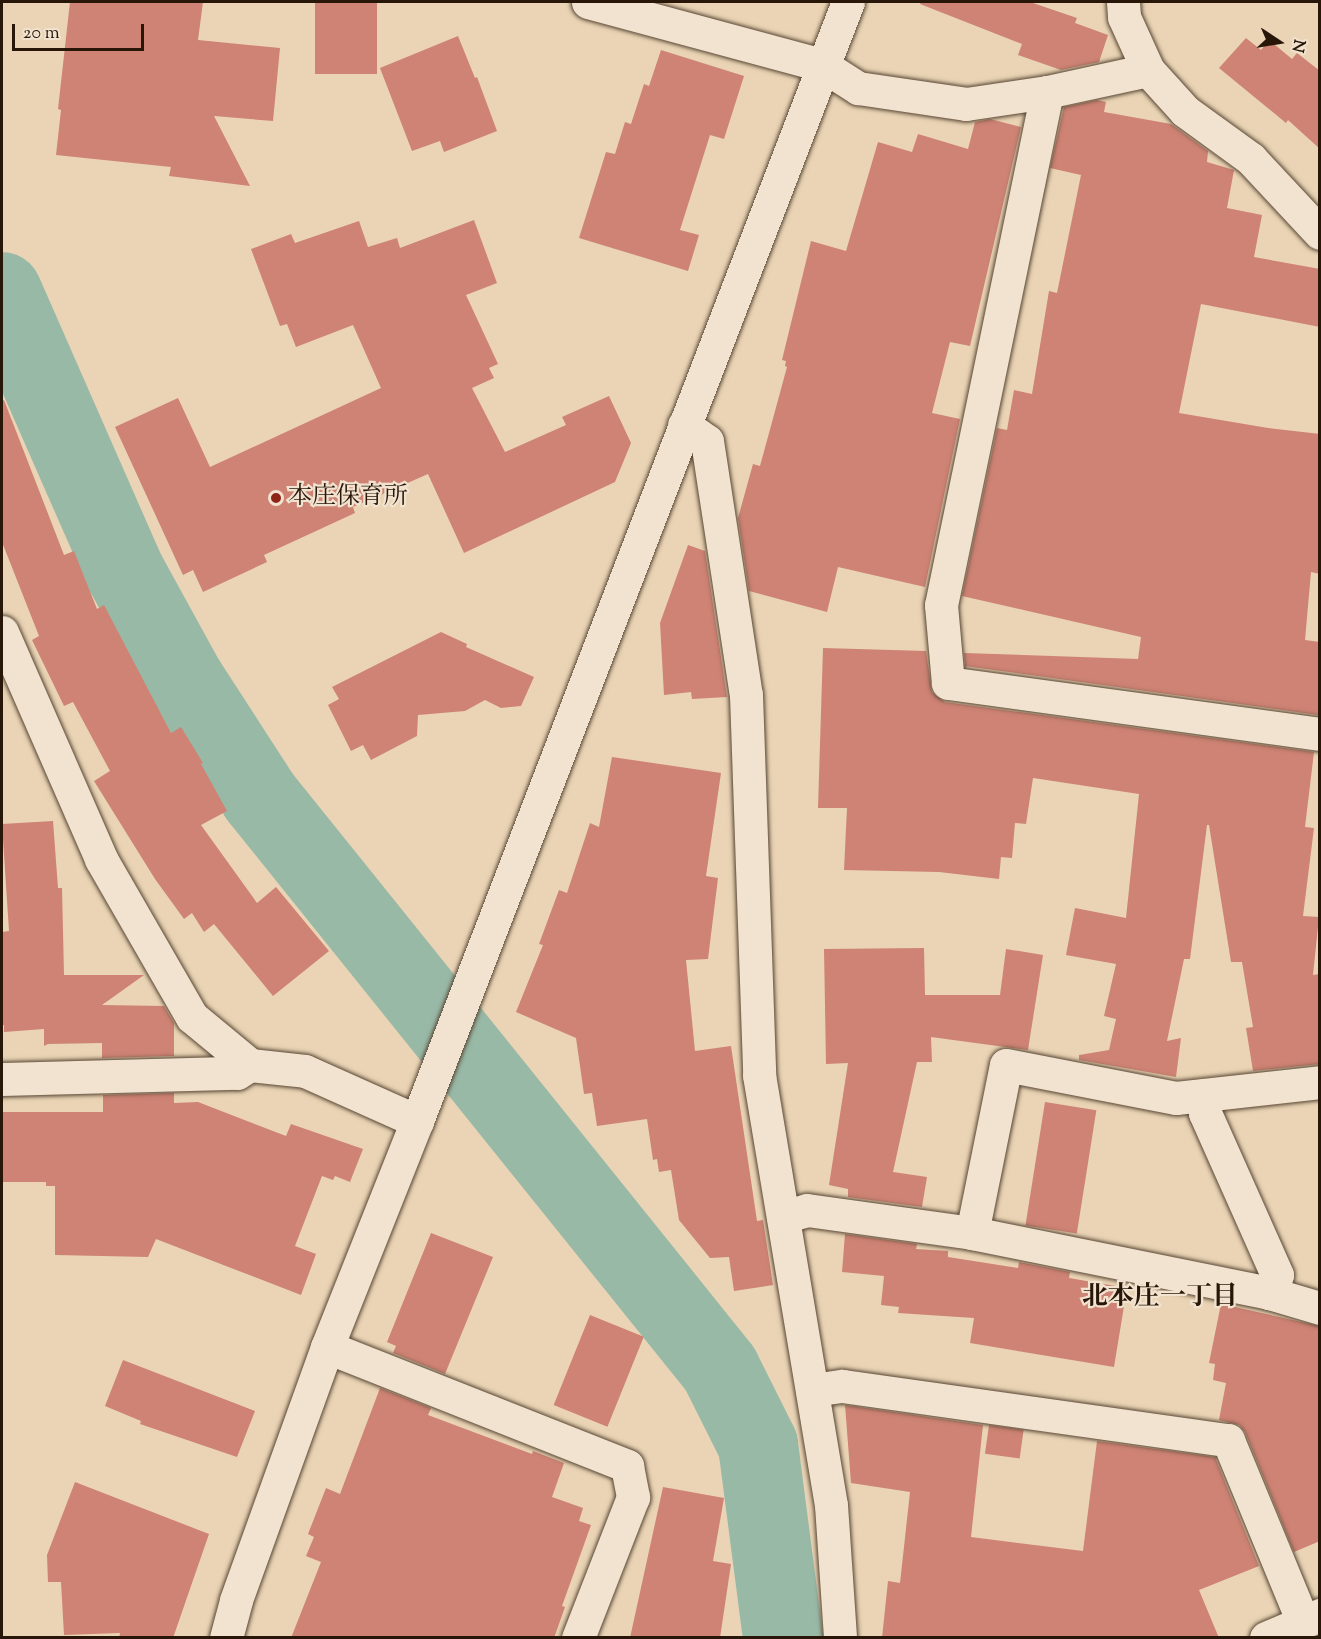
<!DOCTYPE html>
<html>
<head>
<meta charset="utf-8">
<style>
  body { margin:0 }
  #map { position:relative; width:1321px; height:1639px; overflow:hidden; background:#ead4b5; font-family:"Sorts Mill Goudy","Noto Serif JP",serif }
  div>[style] { position:absolute }
  .river>* { height:80px; margin:-40px; padding:0 40px; transform-origin:40px; border-radius:40px; background:#99b9a7 }
  .building>* { inset:0; background:#ce8374; transform-origin:0 0 }
  .roads { filter:drop-shadow(0 0 2px #584634) drop-shadow(0 0 2px #584634) }
  .street>* { height:33px; margin:-16.5px; padding:0 16.5px; transform-origin:16.5px; border-radius:16.5px; background:#f1e3cf }
  .secondary>* { height:33px; margin:-16.5px; padding:0 16.5px; transform-origin:16.5px; border-radius:16.5px; background:#f1e3cf }
  .dots>* { width:16px; height:16px; translate:-50% -50%; box-sizing:border-box; border:3px solid #f1e3cf; border-radius:50% }
  span { translate:-50% -50%; white-space:nowrap; text-align:center; line-height:1.15; -webkit-text-stroke:4.5px #f1e3cf; paint-order:stroke }
  .poi-label { font-size:24px; color:#281709 }
  .left { translate:0 -50%; text-align:left }
  .neighbourhood-label { font-size:26px; color:#281709; font-weight:700 }
  .frame { position:absolute; inset:0; border:3px solid #281709; pointer-events:none }
  .north { position:absolute; left:1249px; top:12px; width:60px; height:60px; -webkit-text-stroke:4px #f1e3cf; paint-order:stroke; rotate:102deg; font-size:16px; font-weight:700; line-height:24px; text-align:center; color:#281709 }
  .north::after { content:''; display:block; margin:auto; width:21px; height:27px; background:#281709; clip-path:polygon(50% 0,100% 100%,50% 72%,0 100%) }
  .scale { position:absolute; left:12px; top:24px; width:132px; height:27px; box-sizing:border-box; border:3px solid #281709; border-top:0; padding-left:8px; font-size:18px; line-height:21px; white-space:nowrap; color:#281709; -webkit-text-stroke:4px #f1e3cf; paint-order:stroke }
</style>
</head>
<body>
<div id="map">
  <div class="river">
    <i style="left:2px;top:292px;width:306px;rotate:66.3deg"></i>
    <i style="left:125px;top:572px;width:124px;rotate:61.2deg"></i>
    <i style="left:185px;top:681px;width:138px;rotate:57.1deg"></i>
    <i style="left:260px;top:797px;width:734px;rotate:51.19deg"></i>
    <i style="left:720px;top:1369px;width:85px;rotate:63.4deg"></i>
    <i style="left:758px;top:1445px;width:195px;rotate:82.6deg"></i>
  </div>
  <div class="building">
    <i style="clip-path:polygon(70px 2px,203px 2px,198px 40px,280px 48px,273px 121px,214px 116px,250px 186px,169px 176px,171px 167px,56px 155px,61px 110px,58px 109px)"></i>
    <i style="left:315px;top:2px;width:62px;height:72px"></i>
    <i style="clip-path:polygon(921px 2px,1030px 2px,1077px 18px,1075px 23px,1108px 35px,1099px 62px,1061px 70px,1018px 55px,1022px 44px,920px 4px)"></i>
    <i style="clip-path:polygon(458px 36px,475px 78px,477px 77px,497px 131px,444px 152px,440px 141px,412px 151px,380px 68px)"></i>
    <i style="clip-path:polygon(1246px 38px,1261px 50px,1269px 40px,1292px 59px,1297px 53px,1320px 71px,1320px 149px,1288px 120px,1286px 123px,1219px 68px)"></i>
    <i style="clip-path:polygon(661px 50px,744px 76px,724px 139px,710px 135px,680px 230px,699px 235px,688px 271px,579px 238px,606px 152px,615px 154px,625px 122px,631px 124px,644px 84px,649px 86px)"></i>
    <i style="clip-path:polygon(1097px 100px,1106px 102px,1104px 112px,1171px 124px,1208px 151px,1207px 162px,1234px 170px,1227px 208px,1262px 215px,1254px 257px,1320px 269px,1320px 327px,1201px 304px,1179px 413px,1268px 428px,1320px 434px,1320px 574px,1311px 572px,1305px 640px,1320px 642px,1318px 715px,965px 666px,964px 653px,1138px 659px,1141px 637px,962px 596px,997px 428px,1007px 430px,1014px 390px,1032px 394px,1049px 291px,1057px 293px,1081px 175px,1050px 168px,1064px 107px)"></i>
    <i style="clip-path:polygon(990px 119px,1021px 127px,970px 346px,950px 342px,932px 413px,960px 419px,925px 587px,838px 567px,827px 612px,749px 591px,738px 518px,753px 464px,760px 466px,787px 367px,785px 366px,786px 361px,782px 360px,811px 241px,846px 251px,878px 142px,912px 152px,918px 134px,968px 149px,975px 122px)"></i>
    <i style="clip-path:polygon(474px 220px,497px 283px,466px 295px,498px 364px,489px 368px,494px 378px,472px 388px,505px 452px,566px 425px,562px 417px,609px 396px,631px 443px,615px 482px,464px 553px,428px 474px,353px 507px,355px 513px,264px 555px,267px 562px,203px 592px,193px 570px,183px 575px,115px 427px,178px 398px,210px 467px,381px 388px,353px 325px,296px 347px,287px 324px,280px 326px,251px 249px,291px 234px,295px 243px,359px 221px,368px 247px,397px 238px,400px 248px)"></i>
    <i style="clip-path:polygon(4px 400px,64px 555px,74px 551px,97px 609px,104px 605px,171px 733px,181px 727px,203px 763px,201px 764px,227px 811px,201px 825px,257px 903px,276px 887px,329px 951px,273px 996px,214px 924px,204px 932px,192px 913px,184px 919px,155px 879px,94px 781px,110px 771px,73px 702px,64px 706px,32px 640px,39px 636px,2px 542px,2px 401px)"></i>
    <i style="clip-path:polygon(688px 545px,705px 551px,727px 697px,692px 699px,691px 692px,664px 695px,660px 623px)"></i>
    <i style="clip-path:polygon(441px 632px,467px 644px,466px 647px,534px 677px,521px 706px,501px 708px,485px 700px,465px 711px,418px 715px,417px 736px,371px 760px,363px 745px,351px 751px,328px 705px,339px 699px,332px 687px)"></i>
    <i style="clip-path:polygon(823px 648px,926px 651px,932px 692px,945px 702px,1314px 752px,1305px 827px,1314px 828px,1303px 916px,1319px 917px,1313px 975px,1320px 974px,1320px 1064px,1253px 1071px,1246px 1028px,1253px 1027px,1242px 962px,1231px 962px,1209px 825px,1207px 825px,1190px 959px,1184px 959px,1167px 1041px,1181px 1038px,1176px 1077px,1079px 1060px,1079px 1055px,1109px 1050px,1116px 1019px,1104px 1016px,1116px 964px,1066px 955px,1075px 908px,1126px 918px,1139px 794px,1033px 778px,1026px 824px,1015px 823px,1012px 858px,1001px 857px,999px 879px,939px 872px,844px 870px,847px 808px,818px 808px)"></i>
    <i style="clip-path:polygon(612px 757px,721px 773px,706px 876px,718px 878px,708px 959px,686px 960px,695px 1051px,731px 1046px,757px 1221px,763px 1220px,773px 1285px,734px 1291px,729px 1257px,710px 1258px,679px 1220px,671px 1170px,659px 1172px,657px 1159px,653px 1160px,647px 1119px,597px 1126px,592px 1093px,584px 1094px,576px 1038px,516px 1012px,543px 945px,539px 944px,559px 890px,567px 893px,590px 823px,599px 827px)"></i>
    <i style="clip-path:polygon(53px 821px,58px 888px,62px 888px,64px 975px,144px 975px,102px 1005px,164px 1006px,174px 1023px,174px 1056px,102px 1058px,102px 1043px,48px 1044px,44px 1046px,44px 1029px,4px 1032px,4px 1025px,2px 1025px,2px 932px,9px 931px,2px 824px)"></i>
    <i style="clip-path:polygon(924px 948px,925px 995px,1000px 995px,1006px 949px,1043px 955px,1028px 1050px,931px 1037px,932px 1062px,917px 1062px,893px 1172px,927px 1177px,922px 1207px,848px 1197px,848px 1189px,829px 1185px,848px 1063px,826px 1064px,824px 949px)"></i>
    <i style="clip-path:polygon(174px 1093px,174px 1103px,198px 1102px,286px 1136px,291px 1124px,363px 1149px,350px 1182px,335px 1176px,333px 1180px,322px 1176px,295px 1246px,316px 1254px,301px 1295px,156px 1239px,148px 1257px,55px 1255px,55px 1186px,46px 1186px,46px 1182px,3px 1182px,2px 1112px,103px 1112px,103px 1095px)"></i>
    <i style="left:1045px;top:1102px;width:52px;height:125px;rotate:9deg"></i>
    <i style="clip-path:polygon(431px 1233px,493px 1257px,445px 1374px,393px 1353px,396px 1346px,387px 1342px)"></i>
    <i style="clip-path:polygon(845px 1234px,917px 1244px,916px 1249px,948px 1251px,948px 1257px,1018px 1268px,1019px 1262px,1070px 1272px,1069px 1278px,1127px 1288px,1114px 1367px,970px 1343px,974px 1318px,898px 1313px,899px 1307px,881px 1305px,884px 1276px,842px 1272px)"></i>
    <i style="clip-path:polygon(1221px 1304px,1320px 1326px,1320px 1541px,1294px 1552px,1245px 1432px,1239px 1425px,1219px 1420px,1226px 1383px,1213px 1380px,1215px 1364px,1209px 1363px)"></i>
    <i style="left:590px;top:1315px;width:58px;height:97px;rotate:22deg"></i>
    <i style="clip-path:polygon(123px 1360px,255px 1411px,237px 1457px,140px 1424px,141px 1421px,105px 1406px)"></i>
    <i style="clip-path:polygon(380px 1388px,431px 1408px,428px 1415px,532px 1454px,533px 1451px,564px 1463px,552px 1497px,583px 1508px,579px 1521px,591px 1525px,562px 1606px,565px 1607px,554px 1638px,291px 1638px,321px 1562px,306px 1556px,314px 1537px,308px 1534px,326px 1488px,340px 1494px)"></i>
    <i style="clip-path:polygon(845px 1405px,983px 1425px,971px 1537px,1083px 1551px,1097px 1441px,1215px 1457px,1259px 1566px,1199px 1590px,1219px 1638px,882px 1638px,888px 1581px,900px 1583px,910px 1492px,851px 1483px)"></i>
    <i style="left:989px;top:1425px;width:35px;height:29px;rotate:8deg"></i>
    <i style="clip-path:polygon(75px 1482px,209px 1534px,173px 1638px,119px 1638px,120px 1633px,64px 1635px,61px 1582px,48px 1582px,47px 1555px)"></i>
    <i style="clip-path:polygon(663px 1487px,724px 1498px,713px 1561px,731px 1564px,720px 1638px,630px 1638px)"></i>
  </div>
  <div class="roads">
    <div class="street">
      <i style="left:588px;top:2px;width:242px;rotate:15.1deg"></i>
      <i style="left:822px;top:65px;width:43px;rotate:32.6deg"></i>
      <i style="left:858px;top:88px;width:109px;rotate:8.4deg"></i>
      <i style="left:966px;top:104px;width:82px;rotate:-8.4deg"></i>
      <i style="left:1047px;top:92px;width:103px;rotate:-12.3deg"></i>
      <i style="left:1123px;top:2px;width:15px;rotate:86deg"></i>
      <i style="left:1124px;top:17px;width:58px;rotate:65.6deg"></i>
      <i style="left:1148px;top:70px;width:55px;rotate:47.9deg"></i>
      <i style="left:1185px;top:111px;width:82px;rotate:36deg"></i>
      <i style="left:1251px;top:159px;width:101px;rotate:47deg"></i>
      <i style="left:1047px;top:92px;width:524px;rotate:101.67deg"></i>
      <i style="left:941px;top:605px;width:78px;rotate:84.9deg"></i>
      <i style="left:948px;top:683px;width:375px;rotate:7.8deg"></i>
      <i style="left:684px;top:425px;width:28px;rotate:35deg"></i>
      <i style="left:707px;top:441px;width:257px;rotate:81.3deg"></i>
      <i style="left:746px;top:695px;width:380px;rotate:88deg"></i>
      <i style="left:759px;top:1075px;width:436px;rotate:80.5deg"></i>
      <i style="left:831px;top:1505px;width:133px;rotate:86.1deg"></i>
      <i style="left:2px;top:632px;width:248px;rotate:66.4deg"></i>
      <i style="left:101px;top:859px;width:182px;rotate:60.1deg"></i>
      <i style="left:192px;top:1017px;width:75px;rotate:39.6deg"></i>
      <i style="left:250px;top:1065px;width:55px;rotate:6.2deg"></i>
      <i style="left:305px;top:1071px;width:123px;rotate:24.1deg"></i>
      <i style="left:2px;top:1079px;width:235px;rotate:-1.5deg"></i>
      <i style="left:237px;top:1073px;width:15px;rotate:-32deg"></i>
      <i style="left:1204px;top:1095px;width:18px;rotate:87deg"></i>
      <i style="left:1205px;top:1113px;width:177px;rotate:66deg"></i>
      <i style="left:1277px;top:1275px;width:20px;rotate:114deg"></i>
      <i style="left:783px;top:1217px;width:25px;rotate:-16deg"></i>
      <i style="left:807px;top:1210px;width:167px;rotate:7.9deg"></i>
      <i style="left:972px;top:1233px;width:303px;rotate:11.4deg"></i>
      <i style="left:1269px;top:1293px;width:53px;rotate:16.4deg"></i>
      <i style="left:972px;top:1233px;width:171px;rotate:-78.6deg"></i>
      <i style="left:1006px;top:1065px;width:173px;rotate:11deg"></i>
      <i style="left:1176px;top:1098px;width:145px;rotate:-6.3deg"></i>
      <i style="left:327px;top:1347px;width:323px;rotate:21.6deg"></i>
      <i style="left:627px;top:1466px;width:32px;rotate:79deg"></i>
      <i style="left:633px;top:1497px;width:151px;rotate:111.3deg"></i>
      <i style="left:812px;top:1390px;width:30px;rotate:-8deg"></i>
      <i style="left:842px;top:1386px;width:390px;rotate:8deg"></i>
      <i style="left:1228px;top:1440px;width:197px;rotate:67.6deg"></i>
      <i style="left:1266px;top:1638px;width:59px;rotate:-23.1deg"></i>
    </div>
    <div class="secondary">
      <i style="left:226px;top:1638px;width:39px;rotate:-75deg"></i>
      <i style="left:236px;top:1600px;width:269px;rotate:-70.2deg"></i>
      <i style="left:327px;top:1347px;width:243px;rotate:-68.3deg"></i>
      <i style="left:417px;top:1121px;width:1199px;rotate:-68.94deg"></i>
    </div>
  </div>
  <div class="dots">
    <i style="left:276px;top:498px;background:#8f2418"></i>
  </div>
  <div class="poi-label">
    <span class="left" style="left:288px;top:498px">本庄保育所</span>
  </div>
  <div class="neighbourhood-label">
    <span style="left:1160px;top:1298px">北本庄一丁目</span>
  </div>
  <div class="frame"></div>
  <div class="north">N</div>
  <div class="scale">20 m</div>
</div>
</body>
</html>
